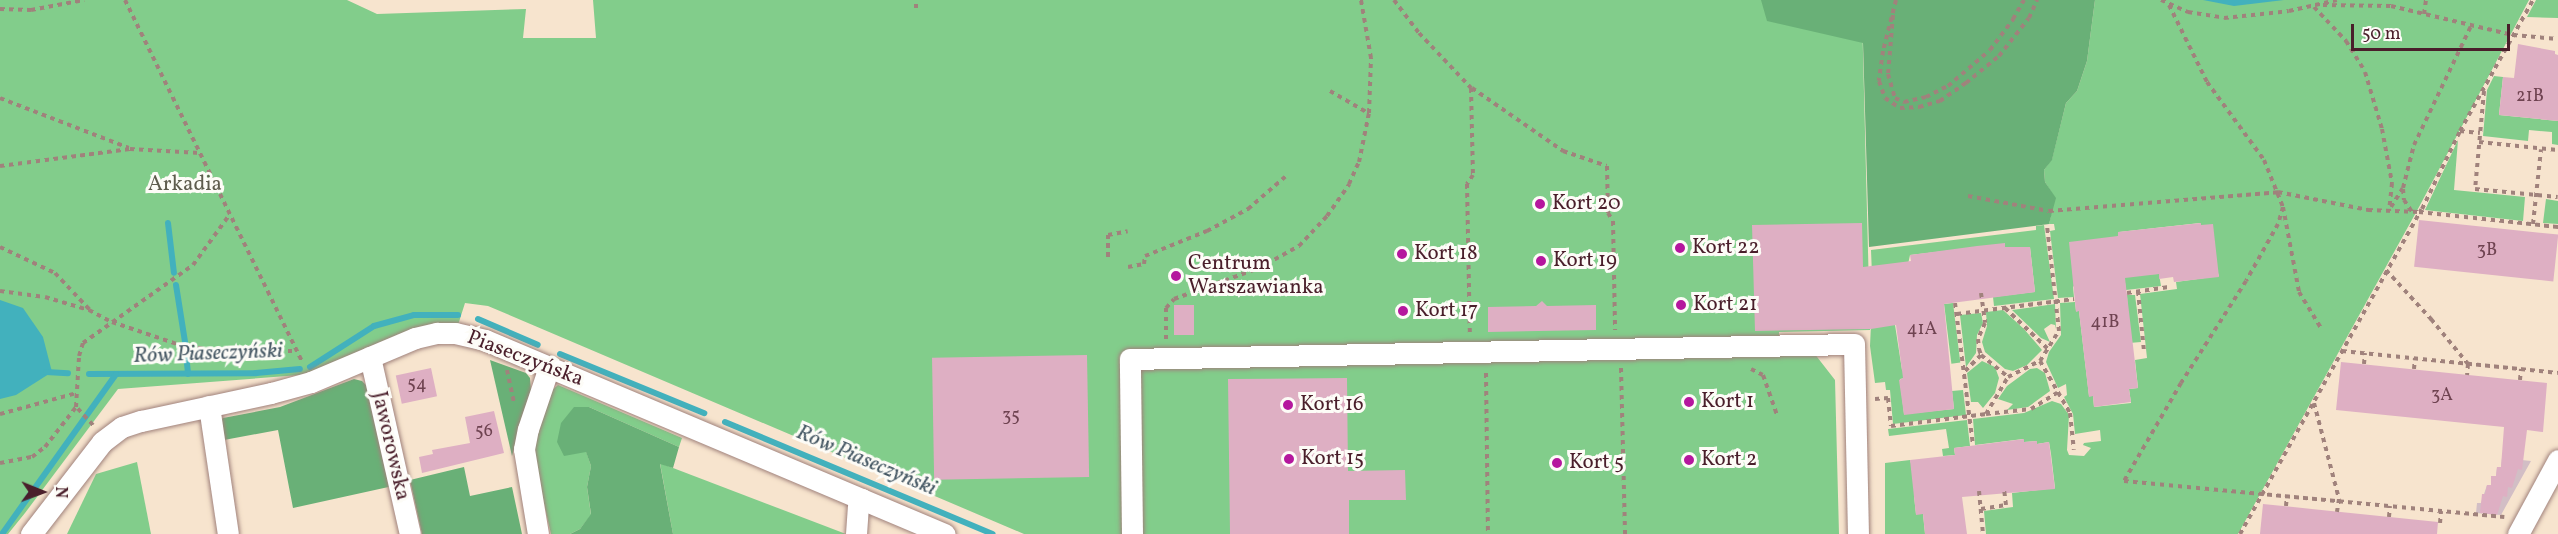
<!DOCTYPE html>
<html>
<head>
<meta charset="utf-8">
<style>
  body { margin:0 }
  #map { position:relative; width:2558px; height:534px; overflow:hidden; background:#f7e4ce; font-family:Vollkorn,serif }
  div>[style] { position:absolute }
  .industrial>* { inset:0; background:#d2bec5 }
  .green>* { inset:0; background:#82cd8b; transform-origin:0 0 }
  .forest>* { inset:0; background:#69b077 }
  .water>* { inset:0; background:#42b1bd }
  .stream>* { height:6px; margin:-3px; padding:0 3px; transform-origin:3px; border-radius:3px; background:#42b1bd }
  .building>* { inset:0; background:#deafc3; transform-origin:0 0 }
  .path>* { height:4px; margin-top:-2px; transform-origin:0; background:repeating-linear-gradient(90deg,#a0827c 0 4.5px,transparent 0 9px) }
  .roads { filter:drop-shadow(0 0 2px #a0827c) drop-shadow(0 0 2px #a0827c) }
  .minor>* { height:21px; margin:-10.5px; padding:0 10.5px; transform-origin:10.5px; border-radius:10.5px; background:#fff }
  .dots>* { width:16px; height:16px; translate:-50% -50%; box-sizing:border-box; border:3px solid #fdfcf7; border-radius:50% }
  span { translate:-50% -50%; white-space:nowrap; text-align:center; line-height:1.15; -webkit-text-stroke:6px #fdfcf7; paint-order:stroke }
  .number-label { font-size:18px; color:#6f4351 }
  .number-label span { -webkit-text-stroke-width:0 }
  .park-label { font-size:21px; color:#5e5c4d }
  .poi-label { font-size:21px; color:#4a1f2b }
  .left { translate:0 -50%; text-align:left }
  .street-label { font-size:21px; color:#4a1f2b }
  .water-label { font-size:22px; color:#475965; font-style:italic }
  .north { position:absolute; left:12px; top:462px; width:60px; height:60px; -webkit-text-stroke:4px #fdfcf7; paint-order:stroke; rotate:91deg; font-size:16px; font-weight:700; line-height:24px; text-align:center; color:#4a1f2b }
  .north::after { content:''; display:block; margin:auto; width:21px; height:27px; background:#4a1f2b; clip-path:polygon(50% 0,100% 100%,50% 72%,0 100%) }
  .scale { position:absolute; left:2351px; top:24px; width:159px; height:27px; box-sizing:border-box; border:3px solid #4a1f2b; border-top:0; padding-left:8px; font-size:18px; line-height:21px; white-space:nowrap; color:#4a1f2b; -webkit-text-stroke:4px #fdfcf7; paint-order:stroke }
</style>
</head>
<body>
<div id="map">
  <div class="industrial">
    <i style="clip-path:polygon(2502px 458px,2531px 461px,2501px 515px,2476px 513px,2477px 503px,2481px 503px,2487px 485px,2491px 485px,2491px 476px,2496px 476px,2497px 467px,2501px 467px)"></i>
  </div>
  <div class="green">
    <i style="clip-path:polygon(0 0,347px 0,377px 14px,526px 9px,523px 38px,596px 38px,593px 0,1898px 0,1862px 13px,1870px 330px,1779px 332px,1780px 354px,1814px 353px,1835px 380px,1839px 534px,1024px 534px,488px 306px,465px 303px,458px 325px,300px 375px,118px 389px,25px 513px,8px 534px,0 534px)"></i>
    <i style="clip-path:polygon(2095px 0,2529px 0,2419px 207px,2238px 534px,1986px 534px,1984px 511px,2013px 507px,2012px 493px,2055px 488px,2051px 454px,2049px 442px,2037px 444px,2037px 441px,2024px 442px,2023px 439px,1975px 445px,1973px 419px,2024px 413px,2052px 401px,2061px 404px,2069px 415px,2067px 450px,2069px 455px,2084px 456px,2091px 448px,2083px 445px,2084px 443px,2101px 441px,2100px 430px,2075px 434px,2073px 414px,2064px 397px,2067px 395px,2066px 384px,2058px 388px,2046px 362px,2049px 352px,2061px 335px,2060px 303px,2075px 302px,2076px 311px,2079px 311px,2089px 396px,2093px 396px,2094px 407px,2131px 403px,2129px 389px,2138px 388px,2135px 360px,2147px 358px,2140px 294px,2177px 289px,2176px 282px,2219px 276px,2200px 223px,2119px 232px,2118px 236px,2073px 287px,2074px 297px,2058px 298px,2050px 231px,2055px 230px,2054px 224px,2049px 224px,2055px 198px,2045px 182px,2044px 170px,2052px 159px,2066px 103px,2077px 91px,2087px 61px)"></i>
    <i style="clip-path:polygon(2536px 0,2558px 0,2558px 18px,2527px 17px)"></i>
    <i style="clip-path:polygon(2494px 76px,2503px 77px,2499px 115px,2558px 121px,2558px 145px,2552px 144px,2552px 132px,2529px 130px,2528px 141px,2483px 136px,2487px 90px)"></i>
    <i style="clip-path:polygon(2458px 140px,2454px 190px,2525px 197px,2523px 221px,2425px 210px)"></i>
    <i style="clip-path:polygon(2546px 199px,2558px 201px,2558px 224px,2543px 223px)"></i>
    <i style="clip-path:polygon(2044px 225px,2054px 299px,1994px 306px,1993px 297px,2035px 292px,2030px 247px,2005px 247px,2005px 244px,1910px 255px,1895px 325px,1902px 370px,1905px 370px,1905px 378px,1900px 379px,1904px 414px,1954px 409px,1952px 391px,1963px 390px,1966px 415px,1893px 424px,1890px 390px,1886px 390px,1885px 382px,1875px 383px,1870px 346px,1871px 324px,1874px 324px,1871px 250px,2036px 230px,2036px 226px)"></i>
    <i style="clip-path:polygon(2159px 274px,2161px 286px,2126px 290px,2124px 275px)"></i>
    <i style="clip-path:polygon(2127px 295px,2135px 295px,2141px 342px,2129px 343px)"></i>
    <i style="left:1953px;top:303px;width:60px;height:9px;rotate:83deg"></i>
    <i style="clip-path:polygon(2055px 304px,2056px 329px,2055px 325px,2051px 324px,2044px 329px,2050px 342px,2041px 338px,2012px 310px)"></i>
    <i style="clip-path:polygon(2003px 310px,2024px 329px,2042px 350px,2027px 365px,2013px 371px,2005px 369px,1985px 352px,1982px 342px,1987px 326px,1986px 312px)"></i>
    <i style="clip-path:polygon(1981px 313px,1983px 323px,1977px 335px,1976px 353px,1966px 367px,1960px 315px)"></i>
    <i style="clip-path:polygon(1982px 361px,1995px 367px,1999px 378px,1995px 393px,1983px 408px,1978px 402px,1971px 402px,1967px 373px)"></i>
    <i style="clip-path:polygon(2037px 368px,2045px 373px,2050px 391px,2028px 407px,2007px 410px,2013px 404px,1998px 399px,2007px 386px,2030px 369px)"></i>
    <i style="clip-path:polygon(558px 385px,682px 438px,679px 447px,589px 407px,586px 451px,591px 466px,587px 487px,591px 515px,580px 529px,570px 534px,551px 534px,534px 459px,535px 435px,550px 392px)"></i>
    <i style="clip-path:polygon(1967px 420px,1970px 446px,1954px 448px,1955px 455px,1943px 456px,1942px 449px,1949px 448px,1946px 429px,1889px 436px,1888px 429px)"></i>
    <i style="clip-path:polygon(1910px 460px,1920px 495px,1914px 496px,1916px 514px,1923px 514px,1925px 534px,1885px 534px,1885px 463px)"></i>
    <i style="clip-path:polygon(137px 462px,151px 534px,67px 534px,96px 474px)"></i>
    <i style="clip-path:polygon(660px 463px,846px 534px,673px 534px)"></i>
  </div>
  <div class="forest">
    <i style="clip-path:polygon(1761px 0,2095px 0,2087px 61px,2077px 91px,2066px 103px,2052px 160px,2044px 170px,2045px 182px,2056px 198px,2049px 224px,1869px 247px,1863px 43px,1767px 21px)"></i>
    <i style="clip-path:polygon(490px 360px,526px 373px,530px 378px,531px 391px,512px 456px)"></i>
    <i style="clip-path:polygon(354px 379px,362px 381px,369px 388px,393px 486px,293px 508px,278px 430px,224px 440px,219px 422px,223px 418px,280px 407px)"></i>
    <i style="clip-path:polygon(574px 407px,589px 407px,679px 447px,673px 468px,660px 464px,673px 534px,570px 534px,580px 529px,591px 514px,587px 487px,591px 466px,586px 452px,564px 456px,557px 442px,561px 423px)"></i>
    <i style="clip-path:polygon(464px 467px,470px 496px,512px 487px,522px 534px,422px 534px,410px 480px)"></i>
  </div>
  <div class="water">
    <i style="clip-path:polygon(2203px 0,2284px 0,2234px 6px)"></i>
    <i style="clip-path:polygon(0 300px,23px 308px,43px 337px,52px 372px,16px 395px,0 399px)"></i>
  </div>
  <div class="stream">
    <i style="left:168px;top:223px;width:50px;rotate:83.2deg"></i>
    <i style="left:176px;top:285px;width:58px;rotate:81deg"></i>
    <i style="left:478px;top:319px;width:65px;rotate:23.4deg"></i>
    <i style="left:186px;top:354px;width:20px;rotate:84deg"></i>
    <i style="left:560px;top:354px;width:156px;rotate:22.3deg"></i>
    <i style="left:310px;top:367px;width:76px;rotate:-32.6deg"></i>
    <i style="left:374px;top:326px;width:41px;rotate:-15.4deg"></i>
    <i style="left:414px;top:315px;width:44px"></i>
    <i style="left:46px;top:372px;width:22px;rotate:3deg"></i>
    <i style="left:89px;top:374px;width:167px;rotate:-0.3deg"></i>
    <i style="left:256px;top:373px;width:44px;rotate:-5.2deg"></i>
    <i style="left:725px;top:422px;width:290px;rotate:22.7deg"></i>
    <i style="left:2px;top:534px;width:196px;rotate:-54.5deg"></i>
  </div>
  <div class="building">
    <i style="clip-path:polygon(2518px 44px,2555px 51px,2555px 54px,2558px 55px,2558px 121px,2499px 115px,2503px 77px,2514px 78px)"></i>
    <i style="left:2419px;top:220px;width:140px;height:47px;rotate:6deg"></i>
    <i style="clip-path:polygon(1862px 223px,1863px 267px,1911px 261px,1910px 255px,1977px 246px,2005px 243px,2005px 247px,2030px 247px,2035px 292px,1944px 304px,1954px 409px,1904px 415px,1899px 380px,1903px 378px,1896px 325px,1871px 329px,1755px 331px,1752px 225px)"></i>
    <i style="clip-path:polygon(2201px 223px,2201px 225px,2213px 224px,2219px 277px,2174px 282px,2173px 277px,2159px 279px,2159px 274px,2125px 278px,2138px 388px,2129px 389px,2131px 402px,2094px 407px,2093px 396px,2089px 397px,2079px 311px,2076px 312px,2069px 242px,2118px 236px,2118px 232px)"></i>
    <i style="clip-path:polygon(1542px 301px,1547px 306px,1596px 305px,1596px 330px,1488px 332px,1488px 307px,1536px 306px)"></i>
    <i style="left:1194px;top:305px;width:30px;height:20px;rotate:90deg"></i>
    <i style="left:1087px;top:355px;width:122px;height:155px;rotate:89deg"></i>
    <i style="clip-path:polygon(2341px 362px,2547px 383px,2543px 432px,2527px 430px,2522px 470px,2518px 469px,2512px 488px,2508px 487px,2507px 497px,2503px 496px,2497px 515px,2480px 513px,2482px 494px,2485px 494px,2487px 485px,2491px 485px,2491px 476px,2496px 476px,2497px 467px,2501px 467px,2504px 427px,2336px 410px)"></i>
    <i style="left:431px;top:368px;width:29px;height:36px;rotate:78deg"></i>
    <i style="clip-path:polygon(1347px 378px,1348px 471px,1405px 470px,1406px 500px,1349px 500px,1349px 534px,1230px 534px,1228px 379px)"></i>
    <i style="clip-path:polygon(494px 411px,504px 453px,422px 473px,419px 457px,433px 454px,432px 450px,470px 443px,465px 417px)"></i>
    <i style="clip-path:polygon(2024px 439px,2024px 442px,2037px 441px,2037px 444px,2049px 442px,2055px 489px,1962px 497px,1967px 534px,1925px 534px,1923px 514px,1916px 515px,1910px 460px,1955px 455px,1954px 448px)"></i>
    <i style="clip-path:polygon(2263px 504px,2438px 522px,2437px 534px,2260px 534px)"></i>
  </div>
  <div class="path">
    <i style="left:125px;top:0;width:404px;rotate:63.9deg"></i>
    <i style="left:1394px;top:0;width:41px;rotate:52.9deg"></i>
    <i style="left:1419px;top:33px;width:76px;rotate:46.6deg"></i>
    <i style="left:1471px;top:88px;width:87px;rotate:88.7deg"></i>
    <i style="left:1473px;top:175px;width:11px;rotate:124deg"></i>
    <i style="left:1467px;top:184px;width:150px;rotate:88.9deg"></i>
    <i style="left:1896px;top:0;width:53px;rotate:104.3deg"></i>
    <i style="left:1883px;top:51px;width:30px;rotate:98deg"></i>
    <i style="left:1879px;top:81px;width:18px;rotate:71deg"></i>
    <i style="left:1885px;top:98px;width:18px;rotate:34deg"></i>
    <i style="left:1900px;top:108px;width:19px;rotate:-3deg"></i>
    <i style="left:1919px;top:107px;width:22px;rotate:-16deg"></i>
    <i style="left:1940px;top:101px;width:32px;rotate:-35deg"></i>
    <i style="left:1966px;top:83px;width:43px;rotate:-39.3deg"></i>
    <i style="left:1999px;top:56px;width:48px;rotate:-51.7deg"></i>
    <i style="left:2029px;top:18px;width:20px;rotate:-66deg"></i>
    <i style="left:2161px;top:0;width:30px;rotate:24deg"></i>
    <i style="left:2188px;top:12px;width:36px;rotate:9deg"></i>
    <i style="left:2224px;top:18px;width:65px;rotate:-6.1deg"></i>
    <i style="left:2289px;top:11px;width:49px;rotate:-12.9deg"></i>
    <i style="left:2169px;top:5px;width:86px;rotate:63.7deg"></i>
    <i style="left:2207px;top:82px;width:97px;rotate:53.8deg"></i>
    <i style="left:2264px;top:160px;width:51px;rotate:68deg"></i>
    <i style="left:2283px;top:207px;width:86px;rotate:79.3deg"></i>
    <i style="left:2299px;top:292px;width:42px;rotate:58.6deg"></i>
    <i style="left:2323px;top:5px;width:68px;rotate:0.8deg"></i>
    <i style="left:2391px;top:6px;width:125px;rotate:13.4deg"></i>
    <i style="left:2513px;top:35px;width:45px;rotate:5.1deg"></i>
    <i style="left:2314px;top:7px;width:47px;rotate:46.7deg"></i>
    <i style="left:2346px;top:41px;width:36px;rotate:58deg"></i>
    <i style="left:2365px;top:72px;width:59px;rotate:73.4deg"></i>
    <i style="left:2382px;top:129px;width:55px;rotate:79.5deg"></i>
    <i style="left:2392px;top:183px;width:28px;rotate:96deg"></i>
    <i style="left:916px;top:8px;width:8px;rotate:-90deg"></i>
    <i style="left:0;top:9px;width:31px;rotate:2deg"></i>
    <i style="left:31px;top:10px;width:54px;rotate:-10.7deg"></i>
    <i style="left:2424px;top:14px;width:14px;rotate:-82deg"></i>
    <i style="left:1893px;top:15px;width:59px;rotate:94.8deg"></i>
    <i style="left:1888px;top:74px;width:25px;rotate:74deg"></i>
    <i style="left:1895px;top:98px;width:10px;rotate:24deg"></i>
    <i style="left:1904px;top:102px;width:23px;rotate:-13deg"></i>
    <i style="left:1926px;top:97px;width:25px;rotate:-27deg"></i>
    <i style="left:1948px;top:86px;width:55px;rotate:-40.6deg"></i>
    <i style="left:1990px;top:50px;width:39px;rotate:-53deg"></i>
    <i style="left:2013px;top:19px;width:22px;rotate:-60deg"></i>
    <i style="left:1472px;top:88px;width:111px;rotate:34.7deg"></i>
    <i style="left:1563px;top:151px;width:46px;rotate:18.8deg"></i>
    <i style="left:1607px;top:166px;width:47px;rotate:88.8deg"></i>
    <i style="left:1608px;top:213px;width:9px;rotate:58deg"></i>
    <i style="left:1613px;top:221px;width:109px;rotate:88.9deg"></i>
    <i style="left:1330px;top:91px;width:44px;rotate:30.1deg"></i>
    <i style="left:2484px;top:91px;width:98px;rotate:95.2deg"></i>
    <i style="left:2475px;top:189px;width:83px;rotate:5.5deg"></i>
    <i style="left:0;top:98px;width:138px;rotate:21.2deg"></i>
    <i style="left:2460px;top:131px;width:20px;rotate:6deg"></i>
    <i style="left:2479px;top:142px;width:79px;rotate:5.8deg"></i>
    <i style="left:0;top:166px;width:131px;rotate:-7.5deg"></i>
    <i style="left:130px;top:149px;width:70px;rotate:3.3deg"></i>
    <i style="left:2403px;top:189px;width:11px;rotate:85deg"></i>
    <i style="left:2404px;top:200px;width:14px;rotate:56deg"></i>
    <i style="left:1968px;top:196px;width:82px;rotate:10.5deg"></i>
    <i style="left:2049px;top:211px;width:230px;rotate:-4.7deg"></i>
    <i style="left:2278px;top:192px;width:92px;rotate:11.3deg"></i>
    <i style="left:2368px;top:210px;width:51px;rotate:2.2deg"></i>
    <i style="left:2419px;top:212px;width:140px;rotate:6.2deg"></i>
    <i style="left:2283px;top:207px;width:18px;rotate:106deg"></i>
    <i style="left:2278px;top:224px;width:65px;rotate:119.3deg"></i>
    <i style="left:2246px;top:281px;width:121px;rotate:122.5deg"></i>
    <i style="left:2181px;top:383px;width:113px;rotate:120.2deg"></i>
    <i style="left:2124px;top:481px;width:382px;rotate:5.4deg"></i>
    <i style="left:2391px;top:207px;width:22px;rotate:-58deg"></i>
    <i style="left:2403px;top:188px;width:44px;rotate:-75.7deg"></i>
    <i style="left:2414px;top:145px;width:134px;rotate:-64.4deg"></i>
    <i style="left:2533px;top:224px;width:75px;rotate:-83.9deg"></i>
    <i style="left:0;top:247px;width:61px;rotate:25.3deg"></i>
    <i style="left:55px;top:273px;width:50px;rotate:46.6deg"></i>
    <i style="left:1108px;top:257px;width:22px;rotate:-90deg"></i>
    <i style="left:1108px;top:235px;width:20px;rotate:-11deg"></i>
    <i style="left:1128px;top:267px;width:16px;rotate:-11deg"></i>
    <i style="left:1144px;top:264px;width:8px;rotate:-83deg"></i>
    <i style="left:1145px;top:256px;width:67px;rotate:-22deg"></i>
    <i style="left:1207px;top:231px;width:47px;rotate:-28.2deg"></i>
    <i style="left:1248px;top:209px;width:50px;rotate:-41deg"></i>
    <i style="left:2386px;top:270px;width:67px;rotate:47.4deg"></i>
    <i style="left:2431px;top:319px;width:58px;rotate:50.6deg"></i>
    <i style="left:2468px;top:364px;width:11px;rotate:95deg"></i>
    <i style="left:0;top:291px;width:45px;rotate:7.6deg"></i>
    <i style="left:45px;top:297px;width:46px;rotate:16.5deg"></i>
    <i style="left:89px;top:310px;width:26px;rotate:28deg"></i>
    <i style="left:112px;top:322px;width:72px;rotate:18.7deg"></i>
    <i style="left:180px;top:345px;width:36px;rotate:9deg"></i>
    <i style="left:216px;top:351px;width:81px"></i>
    <i style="left:2138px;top:291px;width:60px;rotate:84.3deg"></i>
    <i style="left:1981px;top:293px;width:30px;rotate:82deg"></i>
    <i style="left:1985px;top:323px;width:17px;rotate:114deg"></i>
    <i style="left:1978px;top:339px;width:10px;rotate:84deg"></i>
    <i style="left:1979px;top:349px;width:6px;rotate:72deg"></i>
    <i style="left:1981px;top:355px;width:35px;rotate:39deg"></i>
    <i style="left:2127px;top:293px;width:42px;rotate:-8.1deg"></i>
    <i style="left:1955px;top:303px;width:143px;rotate:82.8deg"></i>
    <i style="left:2005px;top:308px;width:59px;rotate:43.6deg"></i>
    <i style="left:1957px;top:314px;width:118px;rotate:-7.3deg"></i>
    <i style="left:1166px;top:339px;width:31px;rotate:-90deg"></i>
    <i style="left:1166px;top:308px;width:12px;rotate:-48deg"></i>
    <i style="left:1174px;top:299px;width:90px;rotate:-20deg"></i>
    <i style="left:1259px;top:268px;width:46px;rotate:-28.8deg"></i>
    <i style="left:1299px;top:246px;width:41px;rotate:-47deg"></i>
    <i style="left:1327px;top:216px;width:39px;rotate:-55deg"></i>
    <i style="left:1349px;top:184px;width:24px;rotate:-66deg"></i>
    <i style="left:1359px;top:162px;width:50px;rotate:-78.5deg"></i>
    <i style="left:1369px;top:113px;width:55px;rotate:-87.9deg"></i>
    <i style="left:1371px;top:58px;width:59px;rotate:-99.8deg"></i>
    <i style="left:2342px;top:351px;width:217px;rotate:5.8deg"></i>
    <i style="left:2040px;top:361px;width:60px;rotate:60deg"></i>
    <i style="left:2070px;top:413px;width:37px;rotate:84deg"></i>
    <i style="left:2364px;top:364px;width:11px;rotate:-85deg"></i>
    <i style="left:1621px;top:368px;width:166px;rotate:88.6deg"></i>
    <i style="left:1751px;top:369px;width:13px;rotate:27deg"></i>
    <i style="left:1763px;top:375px;width:42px;rotate:70.7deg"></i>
    <i style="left:2414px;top:369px;width:11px;rotate:-85deg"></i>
    <i style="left:507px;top:370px;width:34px;rotate:78deg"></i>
    <i style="left:1965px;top:371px;width:23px;rotate:-45deg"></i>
    <i style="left:1486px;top:373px;width:161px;rotate:89.3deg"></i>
    <i style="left:2520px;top:380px;width:11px;rotate:-85deg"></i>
    <i style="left:1875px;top:399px;width:13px;rotate:-4deg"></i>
    <i style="left:1888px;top:398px;width:28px;rotate:84deg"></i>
    <i style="left:1891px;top:426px;width:96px;rotate:-7.2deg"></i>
    <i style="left:1986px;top:414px;width:43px;rotate:-59.3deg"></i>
    <i style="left:2008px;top:377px;width:36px;rotate:-27deg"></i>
    <i style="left:2040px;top:361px;width:36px;rotate:-58deg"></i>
    <i style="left:2059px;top:331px;width:107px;rotate:-96.5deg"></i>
    <i style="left:2314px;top:403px;width:99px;rotate:75.4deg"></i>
    <i style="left:2339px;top:499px;width:13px;rotate:99deg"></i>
    <i style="left:0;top:414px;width:80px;rotate:-15.3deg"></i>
    <i style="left:1986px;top:414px;width:45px;rotate:-6.3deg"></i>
    <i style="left:2031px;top:409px;width:31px;rotate:-32deg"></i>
    <i style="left:93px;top:425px;width:25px;rotate:-133deg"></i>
    <i style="left:76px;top:407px;width:51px;rotate:-86.6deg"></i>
    <i style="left:79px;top:356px;width:14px;rotate:-73deg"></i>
    <i style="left:83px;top:343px;width:135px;rotate:-35.3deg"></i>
    <i style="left:193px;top:265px;width:63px;rotate:-54deg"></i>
    <i style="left:0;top:463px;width:33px;rotate:-11deg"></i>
    <i style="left:32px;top:457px;width:16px;rotate:-38deg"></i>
    <i style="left:45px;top:447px;width:51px;rotate:-52.2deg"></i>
    <i style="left:1979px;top:491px;width:43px;rotate:84.7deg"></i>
    <i style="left:2286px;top:506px;width:11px;rotate:-85deg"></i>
    <i style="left:1981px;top:509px;width:25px;rotate:-9deg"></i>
    <i style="left:2006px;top:505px;width:16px;rotate:-97deg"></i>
    <i style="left:2389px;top:517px;width:11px;rotate:-85deg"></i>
    <i style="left:2440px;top:523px;width:12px;rotate:-85deg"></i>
    <i style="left:2240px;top:534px;width:372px;rotate:-60.8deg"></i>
    <i style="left:2422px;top:209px;width:87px;rotate:-64deg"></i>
    <i style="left:2460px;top:131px;width:150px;rotate:-60.9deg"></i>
  </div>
  <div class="roads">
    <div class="minor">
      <i style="left:370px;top:357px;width:181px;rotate:77.3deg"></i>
      <i style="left:209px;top:406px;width:129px;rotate:81.6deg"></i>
      <i style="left:31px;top:534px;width:116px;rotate:-52.3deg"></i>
      <i style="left:102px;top:442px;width:25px;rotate:-37deg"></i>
      <i style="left:122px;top:427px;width:20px;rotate:-18deg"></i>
      <i style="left:141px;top:421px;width:133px;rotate:-12.2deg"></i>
      <i style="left:271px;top:393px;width:41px;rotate:-15.4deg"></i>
      <i style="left:311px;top:382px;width:113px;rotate:-22.9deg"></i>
      <i style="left:415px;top:338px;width:23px;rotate:-13deg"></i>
      <i style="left:437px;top:333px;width:18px"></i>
      <i style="left:455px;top:333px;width:31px;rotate:13deg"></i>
      <i style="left:485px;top:340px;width:499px;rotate:22.9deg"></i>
      <i style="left:538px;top:534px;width:86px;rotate:-99.4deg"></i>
      <i style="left:524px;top:449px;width:20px;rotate:-79deg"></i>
      <i style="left:528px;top:429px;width:65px;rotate:-71.3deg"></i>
      <i style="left:856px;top:534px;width:27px;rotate:-86deg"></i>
      <i style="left:858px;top:507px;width:9px;rotate:-63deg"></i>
      <i style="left:1132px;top:534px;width:175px;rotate:-90.7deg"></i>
      <i style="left:1130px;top:359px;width:724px;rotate:-1.19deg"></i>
      <i style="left:1854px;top:344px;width:190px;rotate:88.8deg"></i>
      <i style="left:2518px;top:534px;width:84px;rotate:-61.6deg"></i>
    </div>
  </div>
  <div class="dots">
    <i style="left:1540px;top:204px;background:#b5179e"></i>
    <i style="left:1680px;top:248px;background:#b5179e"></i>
    <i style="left:1402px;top:254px;background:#b5179e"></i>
    <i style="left:1541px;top:261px;background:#b5179e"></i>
    <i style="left:1176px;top:276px;background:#b5179e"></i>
    <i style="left:1681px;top:305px;background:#b5179e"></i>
    <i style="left:1403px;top:311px;background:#b5179e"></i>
    <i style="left:1689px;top:402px;background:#b5179e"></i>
    <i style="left:1288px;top:405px;background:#b5179e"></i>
    <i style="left:1289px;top:459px;background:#b5179e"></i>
    <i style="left:1689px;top:460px;background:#b5179e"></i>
    <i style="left:1557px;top:463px;background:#b5179e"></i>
  </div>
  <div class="number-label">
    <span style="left:2530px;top:97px">21B</span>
    <span style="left:2487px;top:251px">3B</span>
    <span style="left:2105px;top:323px">41B</span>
    <span style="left:1922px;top:330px">41A</span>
    <span style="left:417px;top:385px">54</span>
    <span style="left:2442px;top:396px">3A</span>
    <span style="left:1011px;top:417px">35</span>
    <span style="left:484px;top:432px">56</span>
  </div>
  <div class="park-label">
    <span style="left:185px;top:185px">Arkadia</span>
  </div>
  <div class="poi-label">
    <span class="left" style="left:1552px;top:204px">Kort 20</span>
    <span class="left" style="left:1692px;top:248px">Kort 22</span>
    <span class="left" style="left:1414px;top:254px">Kort 18</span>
    <span class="left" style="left:1553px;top:261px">Kort 19</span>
    <span class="left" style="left:1188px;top:276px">Centrum<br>Warszawianka</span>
    <span class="left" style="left:1693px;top:305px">Kort 21</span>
    <span class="left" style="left:1415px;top:311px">Kort 17</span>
    <span class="left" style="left:1701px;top:402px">Kort 1</span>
    <span class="left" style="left:1300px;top:405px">Kort 16</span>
    <span class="left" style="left:1301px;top:459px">Kort 15</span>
    <span class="left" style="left:1701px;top:460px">Kort 2</span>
    <span class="left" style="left:1569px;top:463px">Kort 5</span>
  </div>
  <div class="street-label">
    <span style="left:525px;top:359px;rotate:21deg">Piaseczyńska</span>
    <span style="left:390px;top:446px;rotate:77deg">Jaworowska</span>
  </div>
  <div class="water-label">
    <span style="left:208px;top:354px;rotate:-2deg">Rów Piaseczyński</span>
    <span style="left:866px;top:461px;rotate:23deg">Rów Piaseczyński</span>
  </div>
  <div class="north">N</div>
  <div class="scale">50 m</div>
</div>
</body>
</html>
